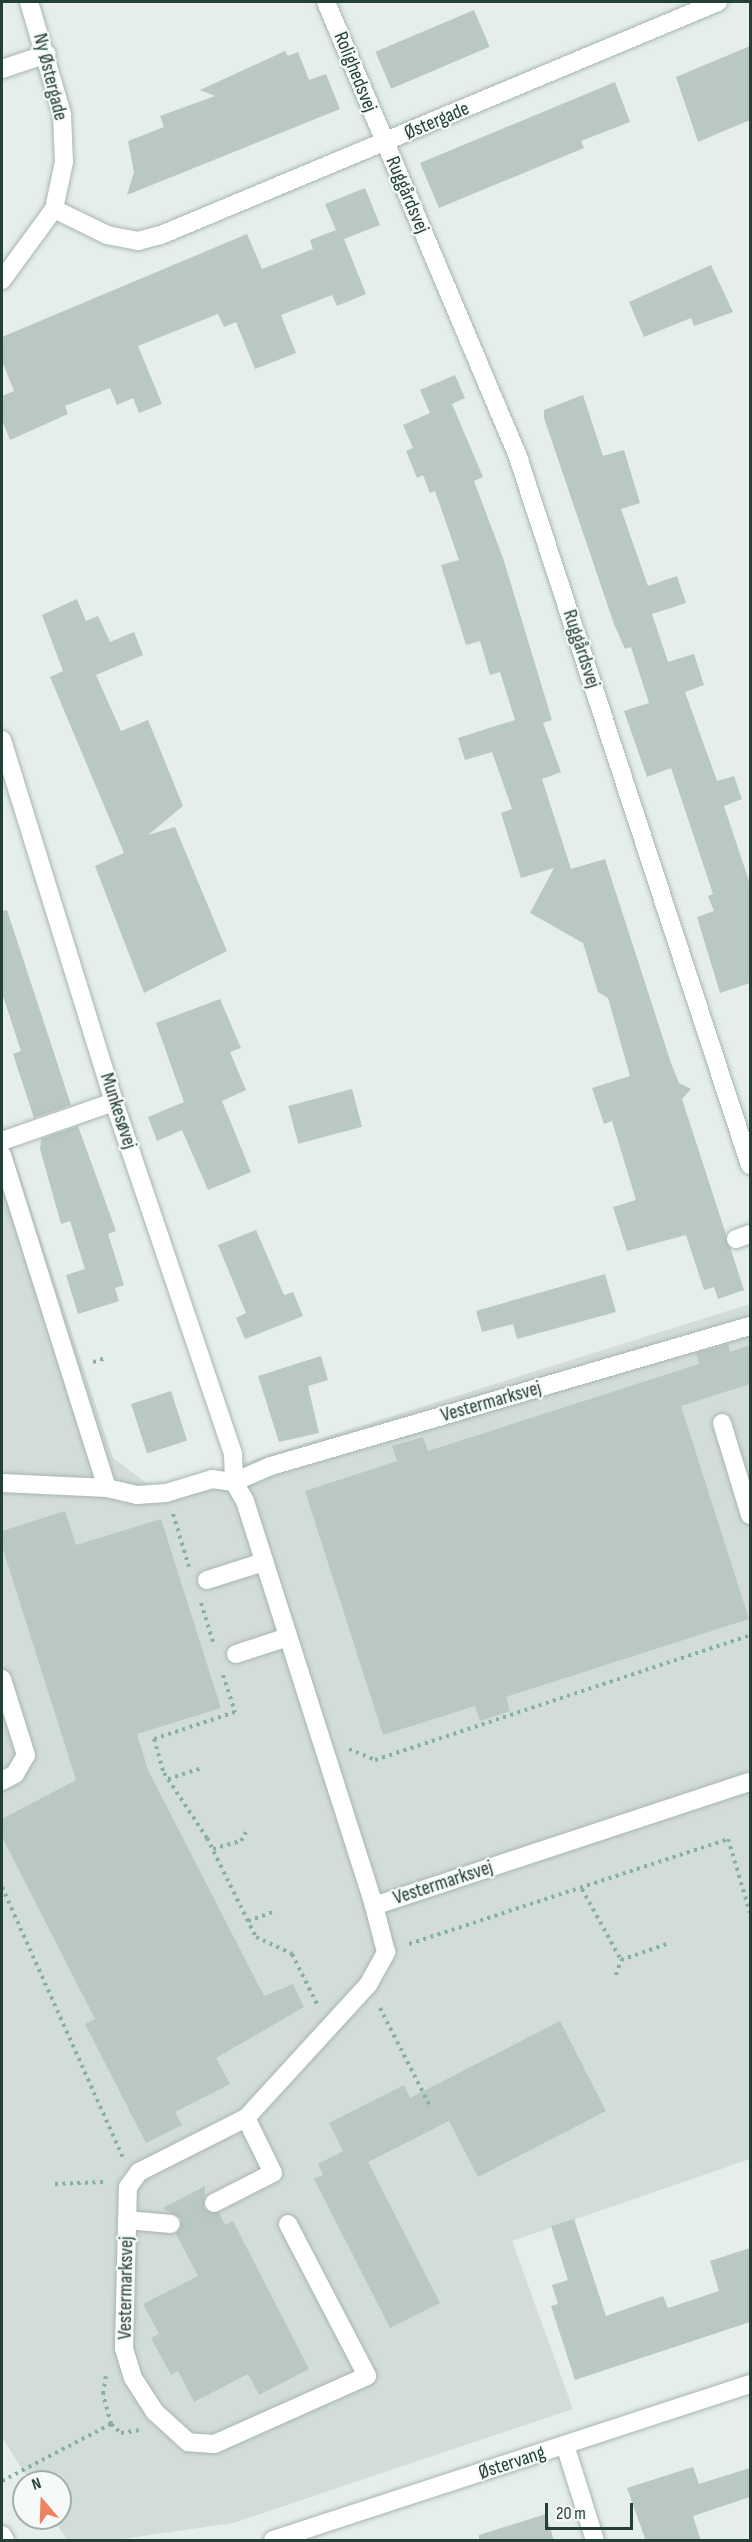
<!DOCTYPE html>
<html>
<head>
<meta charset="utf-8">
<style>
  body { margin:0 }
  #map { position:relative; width:752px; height:2542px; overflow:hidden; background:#e5eee9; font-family:"Sofia Sans Condensed",sans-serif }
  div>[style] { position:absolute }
  .built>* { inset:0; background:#d3ddd8 }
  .building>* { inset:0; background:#bac8c2; transform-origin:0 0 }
  .path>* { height:4px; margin-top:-2px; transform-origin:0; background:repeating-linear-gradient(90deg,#86b0a2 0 3px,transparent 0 7.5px) }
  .roads { filter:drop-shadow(0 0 2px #a7b6b0) drop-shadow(0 0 2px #a7b6b0) }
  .lane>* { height:18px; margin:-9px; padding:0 9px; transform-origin:9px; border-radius:9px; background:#fff }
  .street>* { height:18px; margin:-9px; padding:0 9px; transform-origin:9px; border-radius:9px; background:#fff }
  .secondary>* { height:18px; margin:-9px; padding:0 9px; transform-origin:9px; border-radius:9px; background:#fff }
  span { translate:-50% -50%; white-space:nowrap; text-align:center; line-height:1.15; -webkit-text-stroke:4.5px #f5faf8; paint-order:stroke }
  .street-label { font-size:20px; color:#243f37 }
  .frame { position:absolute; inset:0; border:3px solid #243f37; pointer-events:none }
  .north { position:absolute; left:12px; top:2470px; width:60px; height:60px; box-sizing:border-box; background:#f5faf8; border:2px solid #a1afab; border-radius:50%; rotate:341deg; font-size:16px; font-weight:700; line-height:24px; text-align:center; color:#243f37 }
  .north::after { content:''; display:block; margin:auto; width:21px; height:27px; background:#ee8262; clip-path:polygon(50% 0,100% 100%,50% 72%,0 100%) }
  .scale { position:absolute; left:545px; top:2503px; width:88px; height:27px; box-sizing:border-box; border:3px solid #243f37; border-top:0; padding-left:8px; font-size:18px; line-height:21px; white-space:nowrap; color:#243f37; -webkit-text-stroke:4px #f5faf8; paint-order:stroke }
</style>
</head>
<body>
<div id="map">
  <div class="built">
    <i style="clip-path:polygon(2px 1120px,113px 1458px,156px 1490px,750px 1304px,750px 2159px,512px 2241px,573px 2409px,233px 2523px,115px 2540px,67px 2540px,53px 2518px,60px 2518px,60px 2482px,30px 2482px,2px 2437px)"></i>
  </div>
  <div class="building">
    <i style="left:474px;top:10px;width:40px;height:107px;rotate:67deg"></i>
    <i style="clip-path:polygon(750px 46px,750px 120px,698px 142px,676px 77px)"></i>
    <i style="clip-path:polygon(285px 51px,288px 56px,298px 52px,309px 80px,326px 74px,340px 109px,127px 195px,134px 172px,128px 141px,164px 127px,160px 116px,215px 96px,200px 90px)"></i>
    <i style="clip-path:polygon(615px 82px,630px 122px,581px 141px,584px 148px,439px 208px,420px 163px)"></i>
    <i style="clip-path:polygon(365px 188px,380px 225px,344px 239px,366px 294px,337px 306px,332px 295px,281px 315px,296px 353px,255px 369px,236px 322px,224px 327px,218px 314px,138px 346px,162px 404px,139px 413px,133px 398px,117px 405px,110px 388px,65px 406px,68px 414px,10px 440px,2px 420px,2px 396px,14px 391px,2px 361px,2px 337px,247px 234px,262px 269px,313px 249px,310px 240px,336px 230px,325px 204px)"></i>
    <i style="clip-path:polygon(711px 265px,733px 312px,694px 326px,691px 318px,644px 337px,629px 302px)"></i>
    <i style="clip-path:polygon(455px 375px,465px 398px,452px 404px,483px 477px,474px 481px,503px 558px,552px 720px,543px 723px,561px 772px,542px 779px,571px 869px,605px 859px,671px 1063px,679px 1083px,691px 1089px,682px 1099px,744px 1290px,718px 1299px,714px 1287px,704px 1290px,686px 1235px,627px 1251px,613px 1207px,636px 1200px,612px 1121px,604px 1124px,592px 1088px,630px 1076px,608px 998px,598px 992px,583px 943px,530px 913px,554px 868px,521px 878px,501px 813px,512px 809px,492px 752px,465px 760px,458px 738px,515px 720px,500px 672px,490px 675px,480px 641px,466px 645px,441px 565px,459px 560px,435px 491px,430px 493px,423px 475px,417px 478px,406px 451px,413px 448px,403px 425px,430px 413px,420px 390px)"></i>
    <i style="clip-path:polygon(583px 395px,603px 456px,624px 450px,640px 503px,621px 509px,648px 586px,677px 576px,686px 603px,652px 614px,668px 662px,694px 654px,704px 685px,685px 692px,717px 781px,734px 776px,742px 799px,724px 806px,750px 884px,750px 983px,720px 993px,697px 917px,714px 911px,708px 896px,713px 894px,671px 768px,647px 777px,624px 711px,649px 703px,631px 647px,625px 649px,614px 624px,544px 418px,544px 410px)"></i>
    <i style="clip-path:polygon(77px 599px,86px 621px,98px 616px,110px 642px,134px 632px,143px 655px,96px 675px,121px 731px,148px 720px,183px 806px,148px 835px,175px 827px,227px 951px,144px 993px,95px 866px,124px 853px,50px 677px,63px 671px,42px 615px)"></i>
    <i style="clip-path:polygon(7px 910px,71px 1105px,34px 1118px,13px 1054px,21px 1051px,2px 993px,2px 911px)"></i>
    <i style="clip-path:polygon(220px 999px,241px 1048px,230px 1052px,246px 1090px,222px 1101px,251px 1172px,208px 1190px,182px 1130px,157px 1141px,148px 1117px,184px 1102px,156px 1023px)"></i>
    <i style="left:352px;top:1089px;width:39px;height:66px;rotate:75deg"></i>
    <i style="clip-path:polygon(78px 1126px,116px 1231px,108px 1234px,124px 1285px,115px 1288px,119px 1301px,78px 1314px,66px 1275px,85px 1269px,70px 1221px,61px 1224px,40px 1149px,41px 1139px)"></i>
    <i style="clip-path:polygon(256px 1230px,284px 1295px,293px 1292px,303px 1316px,245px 1339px,236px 1318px,246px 1313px,218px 1245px)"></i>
    <i style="clip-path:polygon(605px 1274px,616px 1312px,517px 1339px,513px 1324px,482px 1332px,476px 1311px)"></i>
    <i style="clip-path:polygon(728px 1344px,730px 1352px,750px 1345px,750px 1384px,681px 1406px,749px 1619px,506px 1697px,510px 1711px,480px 1721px,475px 1706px,383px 1735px,305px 1491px,397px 1461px,392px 1446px,423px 1437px,428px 1451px,699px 1364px,696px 1353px)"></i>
    <i style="clip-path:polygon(321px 1356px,328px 1380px,308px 1386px,319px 1433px,279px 1442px,258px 1376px)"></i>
    <i style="left:171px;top:1391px;width:52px;height:42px;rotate:72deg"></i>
    <i style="clip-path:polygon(65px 1511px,76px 1545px,161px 1519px,221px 1708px,137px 1734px,148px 1770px,264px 1996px,293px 1984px,304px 2007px,216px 2058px,230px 2084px,175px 2112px,182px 2125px,146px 2143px,85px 2024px,95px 2019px,2px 1837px,2px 1819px,76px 1780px,2px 1546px,2px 1531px)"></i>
    <i style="clip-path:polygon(560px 2021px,606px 2111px,478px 2177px,449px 2121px,368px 2162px,440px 2303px,390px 2328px,314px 2179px,323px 2175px,318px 2164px,343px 2151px,329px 2123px,404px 2085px,410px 2098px)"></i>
    <i style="clip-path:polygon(205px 2186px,204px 2209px,219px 2213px,225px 2225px,233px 2221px,309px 2369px,259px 2395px,248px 2374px,194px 2402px,178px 2371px,171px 2375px,151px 2338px,159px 2334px,143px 2304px,198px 2276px,176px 2234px,181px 2219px,163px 2208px)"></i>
    <i style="clip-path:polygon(574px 2219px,606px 2316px,663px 2296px,668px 2308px,719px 2291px,710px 2261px,750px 2248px,750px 2322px,575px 2380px,551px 2306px,558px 2304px,552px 2285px,568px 2280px,551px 2226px)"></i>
    <i style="clip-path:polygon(693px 2467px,699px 2484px,750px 2468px,750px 2497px,693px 2516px,701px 2541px,646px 2541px,627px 2488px)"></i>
    <i style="clip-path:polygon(546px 2514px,554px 2541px,479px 2541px,479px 2535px)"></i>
  </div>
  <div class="path">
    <i style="left:93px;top:1362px;width:14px;rotate:-17deg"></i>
    <i style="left:173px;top:1514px;width:55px;rotate:73.2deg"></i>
    <i style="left:201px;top:1603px;width:44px;rotate:72.8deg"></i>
    <i style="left:223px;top:1675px;width:39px;rotate:72deg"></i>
    <i style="left:235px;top:1712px;width:85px;rotate:161.6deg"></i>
    <i style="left:154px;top:1739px;width:35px;rotate:74deg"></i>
    <i style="left:164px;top:1773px;width:78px;rotate:56.5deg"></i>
    <i style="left:207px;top:1838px;width:110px;rotate:63.7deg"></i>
    <i style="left:256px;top:1937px;width:40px;rotate:25deg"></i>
    <i style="left:292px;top:1954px;width:58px;rotate:63.4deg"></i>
    <i style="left:349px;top:1749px;width:28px;rotate:23deg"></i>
    <i style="left:375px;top:1760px;width:395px;rotate:-18.4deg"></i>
    <i style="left:168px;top:1779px;width:36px;rotate:-18deg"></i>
    <i style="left:213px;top:1849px;width:29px;rotate:-16deg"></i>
    <i style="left:241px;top:1841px;width:10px;rotate:-61deg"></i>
    <i style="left:2px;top:1887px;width:296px;rotate:65.9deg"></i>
    <i style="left:582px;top:1889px;width:81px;rotate:61.2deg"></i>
    <i style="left:621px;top:1960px;width:49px;rotate:-19.2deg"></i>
    <i style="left:248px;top:1921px;width:29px;rotate:-20deg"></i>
    <i style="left:409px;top:1944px;width:336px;rotate:-18.2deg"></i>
    <i style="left:728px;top:1839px;width:77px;rotate:73.4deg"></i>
    <i style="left:616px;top:1975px;width:16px;rotate:-72deg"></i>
    <i style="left:380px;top:2008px;width:110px;rotate:63deg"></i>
    <i style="left:55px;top:2184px;width:49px;rotate:-2.3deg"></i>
    <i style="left:111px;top:2424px;width:13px;rotate:42deg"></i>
    <i style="left:121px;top:2433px;width:18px;rotate:-9deg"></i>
    <i style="left:2px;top:2481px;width:123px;rotate:-27.6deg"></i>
    <i style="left:111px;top:2424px;width:31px;rotate:-105deg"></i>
    <i style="left:103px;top:2394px;width:18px;rotate:-81deg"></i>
  </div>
  <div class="roads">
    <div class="lane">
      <i style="left:2px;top:69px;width:47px;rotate:-18.4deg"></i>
      <i style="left:2px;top:1141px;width:119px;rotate:-19.2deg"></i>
      <i style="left:736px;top:1239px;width:15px;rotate:-20deg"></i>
      <i style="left:722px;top:1423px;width:96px;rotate:73.1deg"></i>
      <i style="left:234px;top:1482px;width:40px;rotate:-23.4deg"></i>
      <i style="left:271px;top:1466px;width:499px;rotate:-16.3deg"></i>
      <i style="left:2px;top:1483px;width:105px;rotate:2.7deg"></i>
      <i style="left:207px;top:1580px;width:60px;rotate:-17.5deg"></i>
      <i style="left:236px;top:1654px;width:55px;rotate:-18.1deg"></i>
      <i style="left:2px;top:1679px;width:80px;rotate:72.5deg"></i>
      <i style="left:26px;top:1755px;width:22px;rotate:120deg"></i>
      <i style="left:15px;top:1774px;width:15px;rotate:152deg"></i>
      <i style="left:214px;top:2203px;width:66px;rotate:-27deg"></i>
      <i style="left:273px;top:2173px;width:61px;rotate:-116.1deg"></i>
      <i style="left:127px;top:2220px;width:44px;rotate:5.2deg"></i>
      <i style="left:288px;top:2224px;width:171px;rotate:62.5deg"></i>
      <i style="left:367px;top:2376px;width:167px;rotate:156deg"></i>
      <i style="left:214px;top:2444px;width:26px;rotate:-176deg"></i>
      <i style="left:188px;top:2442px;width:45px;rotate:-137.7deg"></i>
      <i style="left:155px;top:2412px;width:40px;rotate:-122.9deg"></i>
      <i style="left:133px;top:2378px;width:31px;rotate:-107deg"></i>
      <i style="left:124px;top:2348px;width:161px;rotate:-88.6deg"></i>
      <i style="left:128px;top:2187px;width:19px;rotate:-54deg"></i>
      <i style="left:139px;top:2172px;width:120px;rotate:-26.8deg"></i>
      <i style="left:246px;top:2118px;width:180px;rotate:-47.5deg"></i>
      <i style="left:368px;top:1985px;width:38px;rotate:-61deg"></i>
      <i style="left:386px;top:1952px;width:48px;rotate:-104.6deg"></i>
    </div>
    <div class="street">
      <i style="left:326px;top:2px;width:497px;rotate:67.1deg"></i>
      <i style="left:519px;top:460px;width:742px;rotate:71.86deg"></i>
      <i style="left:54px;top:209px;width:59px;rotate:26.1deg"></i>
      <i style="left:107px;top:235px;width:32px;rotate:11deg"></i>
      <i style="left:138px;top:241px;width:24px;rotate:-15deg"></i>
      <i style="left:161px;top:235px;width:604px;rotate:-22.7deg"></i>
      <i style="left:2px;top:740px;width:379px;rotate:72.8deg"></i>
      <i style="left:114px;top:1102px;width:371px;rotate:71.3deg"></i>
      <i style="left:233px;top:1453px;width:29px;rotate:88deg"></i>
      <i style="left:2px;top:1155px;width:349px;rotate:72.5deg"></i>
      <i style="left:107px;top:1488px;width:31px;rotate:13deg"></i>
      <i style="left:137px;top:1495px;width:29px;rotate:-4deg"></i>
      <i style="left:166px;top:1493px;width:48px;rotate:-16.9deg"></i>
      <i style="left:212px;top:1479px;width:22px;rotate:8deg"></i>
      <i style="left:234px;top:1482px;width:22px;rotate:60deg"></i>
      <i style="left:245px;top:1501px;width:425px;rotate:72.3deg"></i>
      <i style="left:374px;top:1906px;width:396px;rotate:-18.3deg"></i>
      <i style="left:565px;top:2445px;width:100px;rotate:72.5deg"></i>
      <i style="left:273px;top:2540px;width:502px;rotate:-18.11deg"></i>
    </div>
    <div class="secondary">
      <i style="left:2px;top:280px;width:88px;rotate:-53.8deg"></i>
      <i style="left:54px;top:209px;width:48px;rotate:-78deg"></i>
      <i style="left:64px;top:162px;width:48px;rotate:-92.4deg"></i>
      <i style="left:62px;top:114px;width:117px;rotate:-106.4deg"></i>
      <i style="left:2px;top:2535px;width:6px;rotate:59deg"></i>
    </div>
  </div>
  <div class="street-label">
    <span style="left:355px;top:72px;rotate:68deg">Rolighedsvej</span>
    <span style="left:50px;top:77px;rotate:76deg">Ny Østergade</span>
    <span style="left:437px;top:121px;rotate:-23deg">Østergade</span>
    <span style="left:407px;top:195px;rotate:67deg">Ruggårdsvej</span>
    <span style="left:581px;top:649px;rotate:72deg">Ruggårdsvej</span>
    <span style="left:118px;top:1111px;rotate:72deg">Munkesøvej</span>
    <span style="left:491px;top:1402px;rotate:-16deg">Vestermarksvej</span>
    <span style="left:443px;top:1883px;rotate:-18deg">Vestermarksvej</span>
    <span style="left:126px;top:2288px;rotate:-89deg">Vestermarksvej</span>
    <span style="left:512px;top:2463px;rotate:-18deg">Østervang</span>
  </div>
  <div class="frame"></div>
  <div class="north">N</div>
  <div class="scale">20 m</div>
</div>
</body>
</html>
